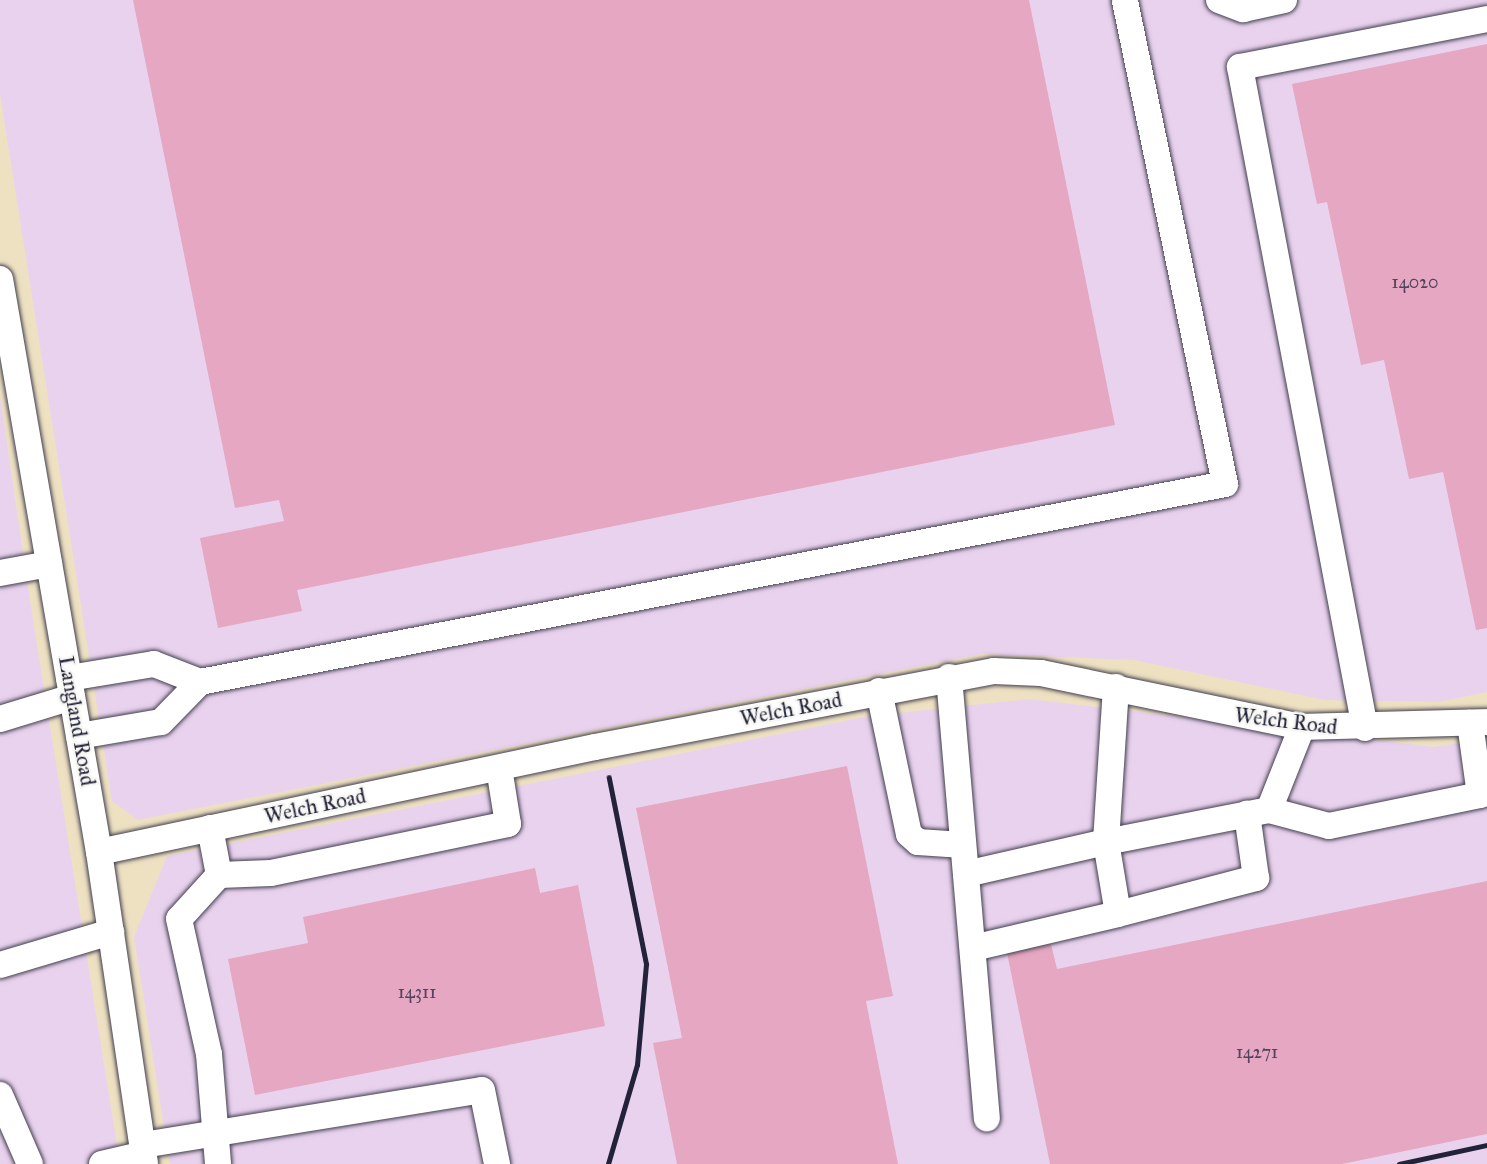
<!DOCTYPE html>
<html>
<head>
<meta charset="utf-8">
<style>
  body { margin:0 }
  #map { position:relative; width:1487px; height:1164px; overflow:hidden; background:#eee1c2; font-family:"IM FELL Great Primer",serif }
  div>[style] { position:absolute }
  .built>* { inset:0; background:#e9d2ee }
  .building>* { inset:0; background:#e5a7c1 }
  .roads { filter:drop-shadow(0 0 2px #413f4f) drop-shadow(0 0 2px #413f4f) }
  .minor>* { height:26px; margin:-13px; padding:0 13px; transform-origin:13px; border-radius:13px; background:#fff }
  .rail>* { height:4.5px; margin:-2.25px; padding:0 2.25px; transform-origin:2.25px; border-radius:2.25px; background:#22223b }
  span { translate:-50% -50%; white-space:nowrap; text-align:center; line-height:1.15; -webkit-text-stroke:5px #f6f6f2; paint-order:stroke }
  .number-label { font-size:18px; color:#53435c }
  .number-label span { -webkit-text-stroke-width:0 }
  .street-label { font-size:21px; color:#22223b }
</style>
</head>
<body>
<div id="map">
  <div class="built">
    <i style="clip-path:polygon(0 0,1487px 0,1487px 692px,1439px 702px,1325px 700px,1134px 660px,981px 654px,138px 820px,112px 801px,0 94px)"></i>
    <i style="clip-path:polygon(0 396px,31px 607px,120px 1164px,0 1164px)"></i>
    <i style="clip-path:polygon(1030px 699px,1434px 747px,1487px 739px,1487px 1164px,170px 1164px,134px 937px,167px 856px,870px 716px)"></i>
  </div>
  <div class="building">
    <i style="clip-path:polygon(133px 0,1029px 0,1115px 425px,297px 590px,302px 611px,218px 628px,200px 538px,284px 521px,279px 500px,235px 508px)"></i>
    <i style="clip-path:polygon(1487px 44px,1487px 628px,1476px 630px,1443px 472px,1409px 479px,1384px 360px,1361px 365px,1327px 202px,1317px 204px,1292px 84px)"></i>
    <i style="clip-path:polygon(847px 766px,893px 996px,866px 1001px,898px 1164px,677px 1164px,653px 1043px,682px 1038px,636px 808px)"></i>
    <i style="clip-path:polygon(535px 868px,540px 893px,578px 885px,605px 1026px,255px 1095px,228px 959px,308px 943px,303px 917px)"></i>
    <i style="clip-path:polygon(1487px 881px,1487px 1134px,1342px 1164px,1050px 1164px,1007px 953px,1051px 944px,1057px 969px)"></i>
  </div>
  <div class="roads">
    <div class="minor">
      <i style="left:1219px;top:0;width:26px;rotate:21deg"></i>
      <i style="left:1243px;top:9px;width:42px;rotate:-12.4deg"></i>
      <i style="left:0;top:279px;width:581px;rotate:80.2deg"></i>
      <i style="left:99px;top:852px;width:315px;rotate:81.6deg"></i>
      <i style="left:0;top:573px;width:50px;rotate:-10.4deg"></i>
      <i style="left:949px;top:677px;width:443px;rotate:85.1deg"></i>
      <i style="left:69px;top:678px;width:86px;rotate:-9.4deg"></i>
      <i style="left:154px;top:664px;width:49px;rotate:21.4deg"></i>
      <i style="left:200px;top:682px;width:1044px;rotate:-10.93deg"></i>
      <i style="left:1225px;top:484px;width:494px;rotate:-101.7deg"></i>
      <i style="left:1116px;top:687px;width:155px;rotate:93.7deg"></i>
      <i style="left:1106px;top:842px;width:166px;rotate:-11.1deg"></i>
      <i style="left:1269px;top:810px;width:89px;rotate:-68.3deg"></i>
      <i style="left:879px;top:691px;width:146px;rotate:78.2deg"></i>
      <i style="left:909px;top:834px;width:12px;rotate:42deg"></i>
      <i style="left:918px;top:842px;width:45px;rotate:3.8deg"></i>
      <i style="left:0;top:719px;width:75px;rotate:-17deg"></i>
      <i style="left:1365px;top:728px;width:673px;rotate:-100.71deg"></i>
      <i style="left:1240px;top:67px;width:252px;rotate:-11deg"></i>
      <i style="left:79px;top:736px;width:83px;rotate:-9.7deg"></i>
      <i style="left:161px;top:722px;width:56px;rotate:-45.7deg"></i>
      <i style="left:1269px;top:810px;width:62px;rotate:14.9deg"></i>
      <i style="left:1329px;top:826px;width:154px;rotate:-11.6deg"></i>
      <i style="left:1480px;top:795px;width:73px;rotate:-97.9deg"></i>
      <i style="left:210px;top:828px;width:48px;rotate:79.2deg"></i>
      <i style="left:219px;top:875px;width:59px;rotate:132.3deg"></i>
      <i style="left:179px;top:919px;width:138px;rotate:77.5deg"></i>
      <i style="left:209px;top:1054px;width:110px;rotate:85.3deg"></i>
      <i style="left:99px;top:852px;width:507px;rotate:-11.95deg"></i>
      <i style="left:595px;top:747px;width:406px;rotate:-10.8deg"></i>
      <i style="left:994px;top:671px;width:47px;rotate:2.4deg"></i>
      <i style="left:1041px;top:673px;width:267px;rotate:11.7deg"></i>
      <i style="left:1302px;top:727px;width:185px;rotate:-1.5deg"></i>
      <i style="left:966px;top:874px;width:144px;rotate:-12.9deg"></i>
      <i style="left:1106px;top:842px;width:73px;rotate:80.5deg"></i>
      <i style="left:1118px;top:914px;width:149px;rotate:166.8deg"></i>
      <i style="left:219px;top:875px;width:52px;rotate:-2.2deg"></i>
      <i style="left:271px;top:873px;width:242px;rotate:-11.7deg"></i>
      <i style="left:508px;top:824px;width:57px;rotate:-99.1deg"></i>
      <i style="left:1118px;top:914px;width:143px;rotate:-14.6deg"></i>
      <i style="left:1256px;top:878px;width:65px;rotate:-98deg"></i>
      <i style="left:0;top:965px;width:116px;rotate:-16.6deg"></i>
      <i style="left:0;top:1095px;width:75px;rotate:66.5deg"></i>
      <i style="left:143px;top:1145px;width:343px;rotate:-9.2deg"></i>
      <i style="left:482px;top:1090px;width:76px;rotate:78.5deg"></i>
      <i style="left:102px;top:1164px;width:43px;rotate:-13.4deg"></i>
    </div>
  </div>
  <div class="rail">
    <i style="left:608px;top:1164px;width:103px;rotate:-73.7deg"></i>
    <i style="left:637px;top:1065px;width:101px;rotate:-84.9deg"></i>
    <i style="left:646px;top:964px;width:190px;rotate:-101.3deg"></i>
    <i style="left:1399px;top:1164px;width:90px;rotate:-12.2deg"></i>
  </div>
  <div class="number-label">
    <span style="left:1415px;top:282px">14020</span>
    <span style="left:417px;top:992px">14311</span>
    <span style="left:1257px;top:1052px">14271</span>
  </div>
  <div class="street-label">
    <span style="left:791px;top:709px;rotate:-11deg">Welch Road</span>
    <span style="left:77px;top:721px;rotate:80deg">Langland Road</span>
    <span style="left:1286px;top:721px;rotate:7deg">Welch Road</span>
    <span style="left:315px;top:806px;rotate:-12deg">Welch Road</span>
  </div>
</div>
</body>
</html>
